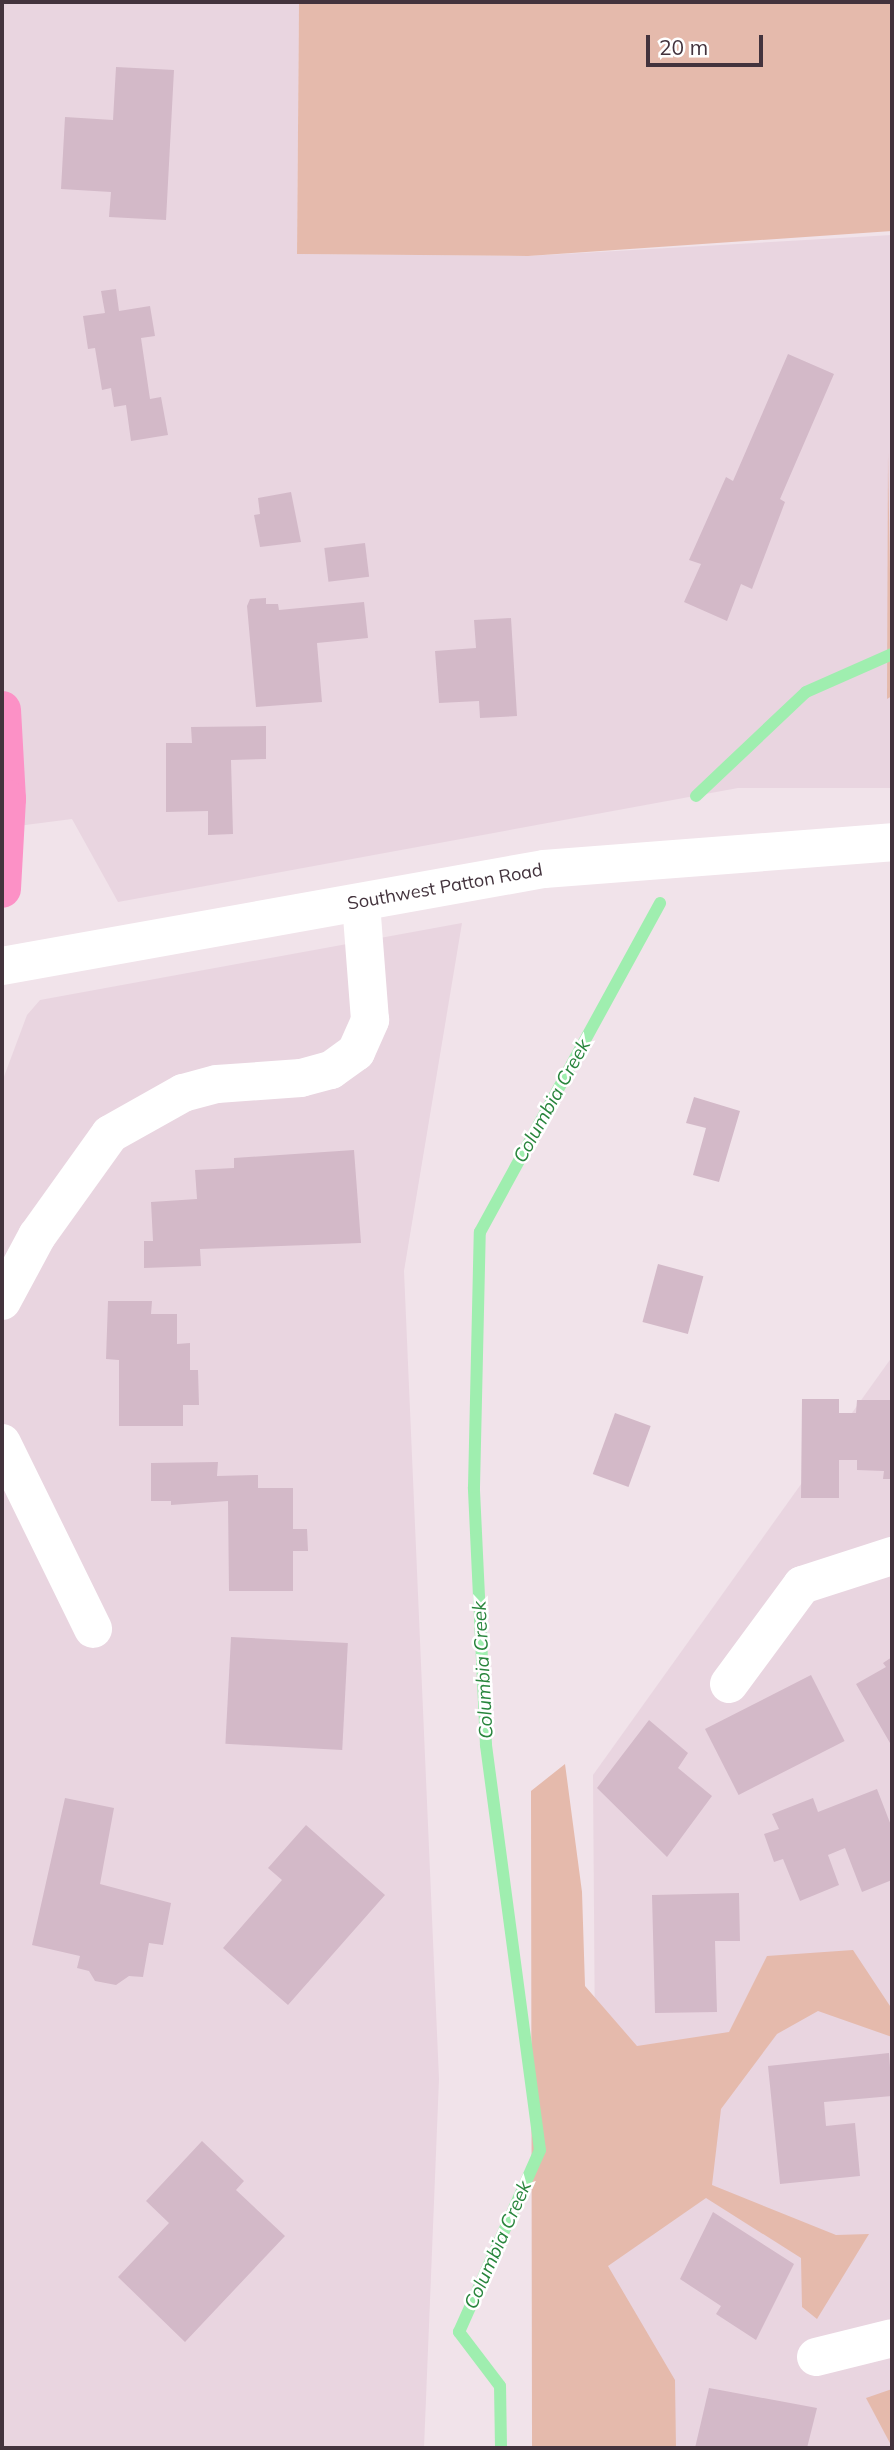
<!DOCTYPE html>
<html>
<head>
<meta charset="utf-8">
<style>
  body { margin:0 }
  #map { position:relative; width:894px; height:2450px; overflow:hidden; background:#f1e3ea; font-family:Mulish,sans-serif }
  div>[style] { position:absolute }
  .residential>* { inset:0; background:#e9d5e0 }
  .green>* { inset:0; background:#e5baac }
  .stream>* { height:12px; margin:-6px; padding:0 6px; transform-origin:6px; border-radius:6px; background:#9feeaf }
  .building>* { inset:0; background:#d3b9c8; transform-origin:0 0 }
  .minor>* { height:38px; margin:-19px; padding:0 19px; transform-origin:19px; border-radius:19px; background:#fff }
  .major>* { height:38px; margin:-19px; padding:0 19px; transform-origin:19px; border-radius:19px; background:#fc91c6 }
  span { translate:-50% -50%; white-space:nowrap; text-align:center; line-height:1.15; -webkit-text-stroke:5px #fff; paint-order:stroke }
  .street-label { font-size:18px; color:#43333d }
  .water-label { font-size:19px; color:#28853c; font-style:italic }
  .frame { position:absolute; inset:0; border:4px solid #43333d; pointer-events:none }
  .scale { position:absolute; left:646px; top:35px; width:117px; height:32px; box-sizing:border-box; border:4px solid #43333d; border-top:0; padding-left:9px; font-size:21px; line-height:24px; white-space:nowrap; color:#43333d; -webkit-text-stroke:5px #fff; paint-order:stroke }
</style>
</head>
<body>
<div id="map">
  <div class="residential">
    <i style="clip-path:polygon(2px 2px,299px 2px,297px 254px,528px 256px,892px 235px,892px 788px,738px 788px,118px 902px,72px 819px,2px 828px)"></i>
    <i style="clip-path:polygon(462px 923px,404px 1271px,439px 2079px,424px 2448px,2px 2448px,2px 1082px,27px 1015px,40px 1000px)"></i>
    <i style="clip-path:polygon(892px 1357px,892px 2448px,598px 2448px,593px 1775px)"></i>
  </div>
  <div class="green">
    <i style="clip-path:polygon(299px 2px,892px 2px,892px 231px,528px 256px,297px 254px)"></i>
    <i style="clip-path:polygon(888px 452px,892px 696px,887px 699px)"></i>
    <i style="clip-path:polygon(565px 1764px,582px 1892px,585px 1986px,637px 2046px,729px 2032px,767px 1956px,853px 1950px,892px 2009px,892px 2037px,818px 2011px,777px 2034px,721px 2109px,712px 2185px,836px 2235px,869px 2234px,817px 2319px,802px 2307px,801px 2258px,706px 2198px,608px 2266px,675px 2380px,676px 2448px,532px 2448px,531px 1791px)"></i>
    <i style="clip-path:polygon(892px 2389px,892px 2447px,866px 2398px)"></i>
  </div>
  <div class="stream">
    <i style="left:696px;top:796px;width:151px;rotate:-43.4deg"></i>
    <i style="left:806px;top:692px;width:94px;rotate:-23.8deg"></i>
    <i style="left:501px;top:2448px;width:62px;rotate:-90.9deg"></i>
    <i style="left:500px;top:2386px;width:68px;rotate:-127.2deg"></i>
    <i style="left:459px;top:2332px;width:199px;rotate:-66deg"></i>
    <i style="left:540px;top:2150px;width:409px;rotate:-97.6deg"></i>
    <i style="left:486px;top:1745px;width:258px;rotate:-92.7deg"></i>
    <i style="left:474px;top:1487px;width:255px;rotate:-88.7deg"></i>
    <i style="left:480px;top:1232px;width:375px;rotate:-61.3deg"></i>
  </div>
  <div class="building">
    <i style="clip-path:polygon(116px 67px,174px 70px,166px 220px,109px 217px,111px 192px,61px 189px,65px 117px,113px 120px)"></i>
    <i style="clip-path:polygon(116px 289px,119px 311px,150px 306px,155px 336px,141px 338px,150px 399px,161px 397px,168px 435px,131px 441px,126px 405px,114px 407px,111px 388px,102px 390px,95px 348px,88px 349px,83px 316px,105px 313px,101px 291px)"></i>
    <i style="clip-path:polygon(788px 354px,834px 374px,780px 499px,785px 502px,752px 589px,741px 584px,727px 621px,684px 602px,701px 564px,689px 560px,726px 477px,733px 481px)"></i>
    <i style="clip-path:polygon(291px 492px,301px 542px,260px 547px,254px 515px,260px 514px,258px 498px)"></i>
    <i style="left:365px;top:543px;width:34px;height:41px;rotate:83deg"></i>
    <i style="clip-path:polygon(266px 598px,266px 604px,278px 604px,279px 610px,364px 602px,368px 638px,317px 643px,322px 702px,256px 707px,247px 606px,250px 599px)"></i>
    <i style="clip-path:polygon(511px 618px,517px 716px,480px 718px,479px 701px,439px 703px,435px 651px,476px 648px,474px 620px)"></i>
    <i style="clip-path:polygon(266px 726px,266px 759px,231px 760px,233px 834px,208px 835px,208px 811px,166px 812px,166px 743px,192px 743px,191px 727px)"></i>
    <i style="clip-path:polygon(694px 1097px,740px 1111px,719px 1182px,693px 1175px,706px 1128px,686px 1123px)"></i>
    <i style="clip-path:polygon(354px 1150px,361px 1243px,200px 1249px,201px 1266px,144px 1268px,144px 1241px,153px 1241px,151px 1202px,197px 1199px,195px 1170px,234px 1168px,234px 1158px)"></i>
    <i style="left:658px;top:1264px;width:47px;height:60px;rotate:15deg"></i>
    <i style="clip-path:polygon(108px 1301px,152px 1301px,151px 1314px,177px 1314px,177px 1344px,190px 1343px,190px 1370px,198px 1370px,199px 1405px,183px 1405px,183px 1426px,119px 1426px,119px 1360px,106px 1359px)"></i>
    <i style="clip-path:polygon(802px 1399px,839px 1399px,839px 1413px,856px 1413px,857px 1400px,892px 1400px,892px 1479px,883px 1479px,884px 1471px,857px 1470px,857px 1460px,839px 1460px,839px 1498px,801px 1498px)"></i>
    <i style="left:615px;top:1413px;width:38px;height:65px;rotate:20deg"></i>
    <i style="clip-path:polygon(218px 1462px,217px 1476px,258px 1475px,258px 1488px,293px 1488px,293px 1529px,307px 1529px,308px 1551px,293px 1551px,293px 1591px,229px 1591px,228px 1501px,171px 1505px,171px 1501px,151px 1501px,151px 1463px)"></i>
    <i style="left:231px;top:1637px;width:117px;height:107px;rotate:3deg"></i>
    <i style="clip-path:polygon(892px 1657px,892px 1741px,890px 1743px,856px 1684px,886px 1667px,883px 1663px)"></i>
    <i style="left:811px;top:1675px;width:74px;height:119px;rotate:63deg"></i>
    <i style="clip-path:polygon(649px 1720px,688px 1753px,678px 1768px,712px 1796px,667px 1857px,597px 1788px)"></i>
    <i style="clip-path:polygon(877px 1789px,892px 1828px,892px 1880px,862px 1892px,845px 1848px,828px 1855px,839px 1885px,800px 1901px,783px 1859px,774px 1862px,764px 1834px,779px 1829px,772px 1814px,813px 1798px,818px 1812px)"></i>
    <i style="clip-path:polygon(65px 1798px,114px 1808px,100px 1884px,171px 1903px,163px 1945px,149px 1943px,143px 1977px,129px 1976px,116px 1985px,95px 1981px,89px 1971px,77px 1968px,80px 1956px,32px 1945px)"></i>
    <i style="clip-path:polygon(306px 1825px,385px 1895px,288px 2005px,223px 1948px,282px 1880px,268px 1868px)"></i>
    <i style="clip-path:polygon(739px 1893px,740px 1941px,715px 1941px,717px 2012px,655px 2013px,652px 1895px)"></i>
    <i style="clip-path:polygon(889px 2053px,892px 2096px,824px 2102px,826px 2126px,855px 2123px,860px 2176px,780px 2184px,768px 2066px)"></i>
    <i style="clip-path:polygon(202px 2141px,244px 2181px,236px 2190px,285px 2236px,185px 2342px,118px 2277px,169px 2223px,146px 2201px)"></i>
    <i style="clip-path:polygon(713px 2212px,794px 2264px,756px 2340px,716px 2314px,721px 2306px,680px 2279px)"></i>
    <i style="clip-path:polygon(709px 2388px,817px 2408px,807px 2448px,695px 2448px)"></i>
  </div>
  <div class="minor">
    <i style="left:2px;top:966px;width:551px;rotate:-10.15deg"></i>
    <i style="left:544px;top:869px;width:349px;rotate:-4.4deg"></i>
    <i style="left:2px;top:1301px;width:74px;rotate:-61.7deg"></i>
    <i style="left:37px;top:1236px;width:125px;rotate:-54.4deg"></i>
    <i style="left:110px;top:1134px;width:84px;rotate:-29.3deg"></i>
    <i style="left:183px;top:1093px;width:35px;rotate:-15deg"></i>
    <i style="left:217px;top:1084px;width:84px;rotate:-4.1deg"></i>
    <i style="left:301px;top:1078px;width:31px;rotate:-15deg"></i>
    <i style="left:331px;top:1070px;width:31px;rotate:-36deg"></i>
    <i style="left:356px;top:1052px;width:35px;rotate:-66deg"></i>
    <i style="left:370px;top:1020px;width:117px;rotate:-94.4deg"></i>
    <i style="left:2px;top:1443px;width:207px;rotate:63.9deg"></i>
    <i style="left:729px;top:1684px;width:123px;rotate:-53.6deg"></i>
    <i style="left:802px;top:1585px;width:95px;rotate:-17.9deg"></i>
    <i style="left:816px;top:2357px;width:78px;rotate:-14deg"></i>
  </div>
  <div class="major">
    <i style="left:2px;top:710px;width:89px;rotate:86.8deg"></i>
    <i style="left:7px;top:799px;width:90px;rotate:93.2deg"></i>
  </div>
  <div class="street-label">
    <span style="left:445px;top:887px;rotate:-10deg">Southwest Patton Road</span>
  </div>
  <div class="water-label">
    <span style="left:552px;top:1101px;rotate:-61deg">Columbia Creek</span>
    <span style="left:483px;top:1670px;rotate:-93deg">Columbia Creek</span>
    <span style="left:498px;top:2245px;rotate:-66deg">Columbia Creek</span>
  </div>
  <div class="frame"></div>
  <div class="scale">20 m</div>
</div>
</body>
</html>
